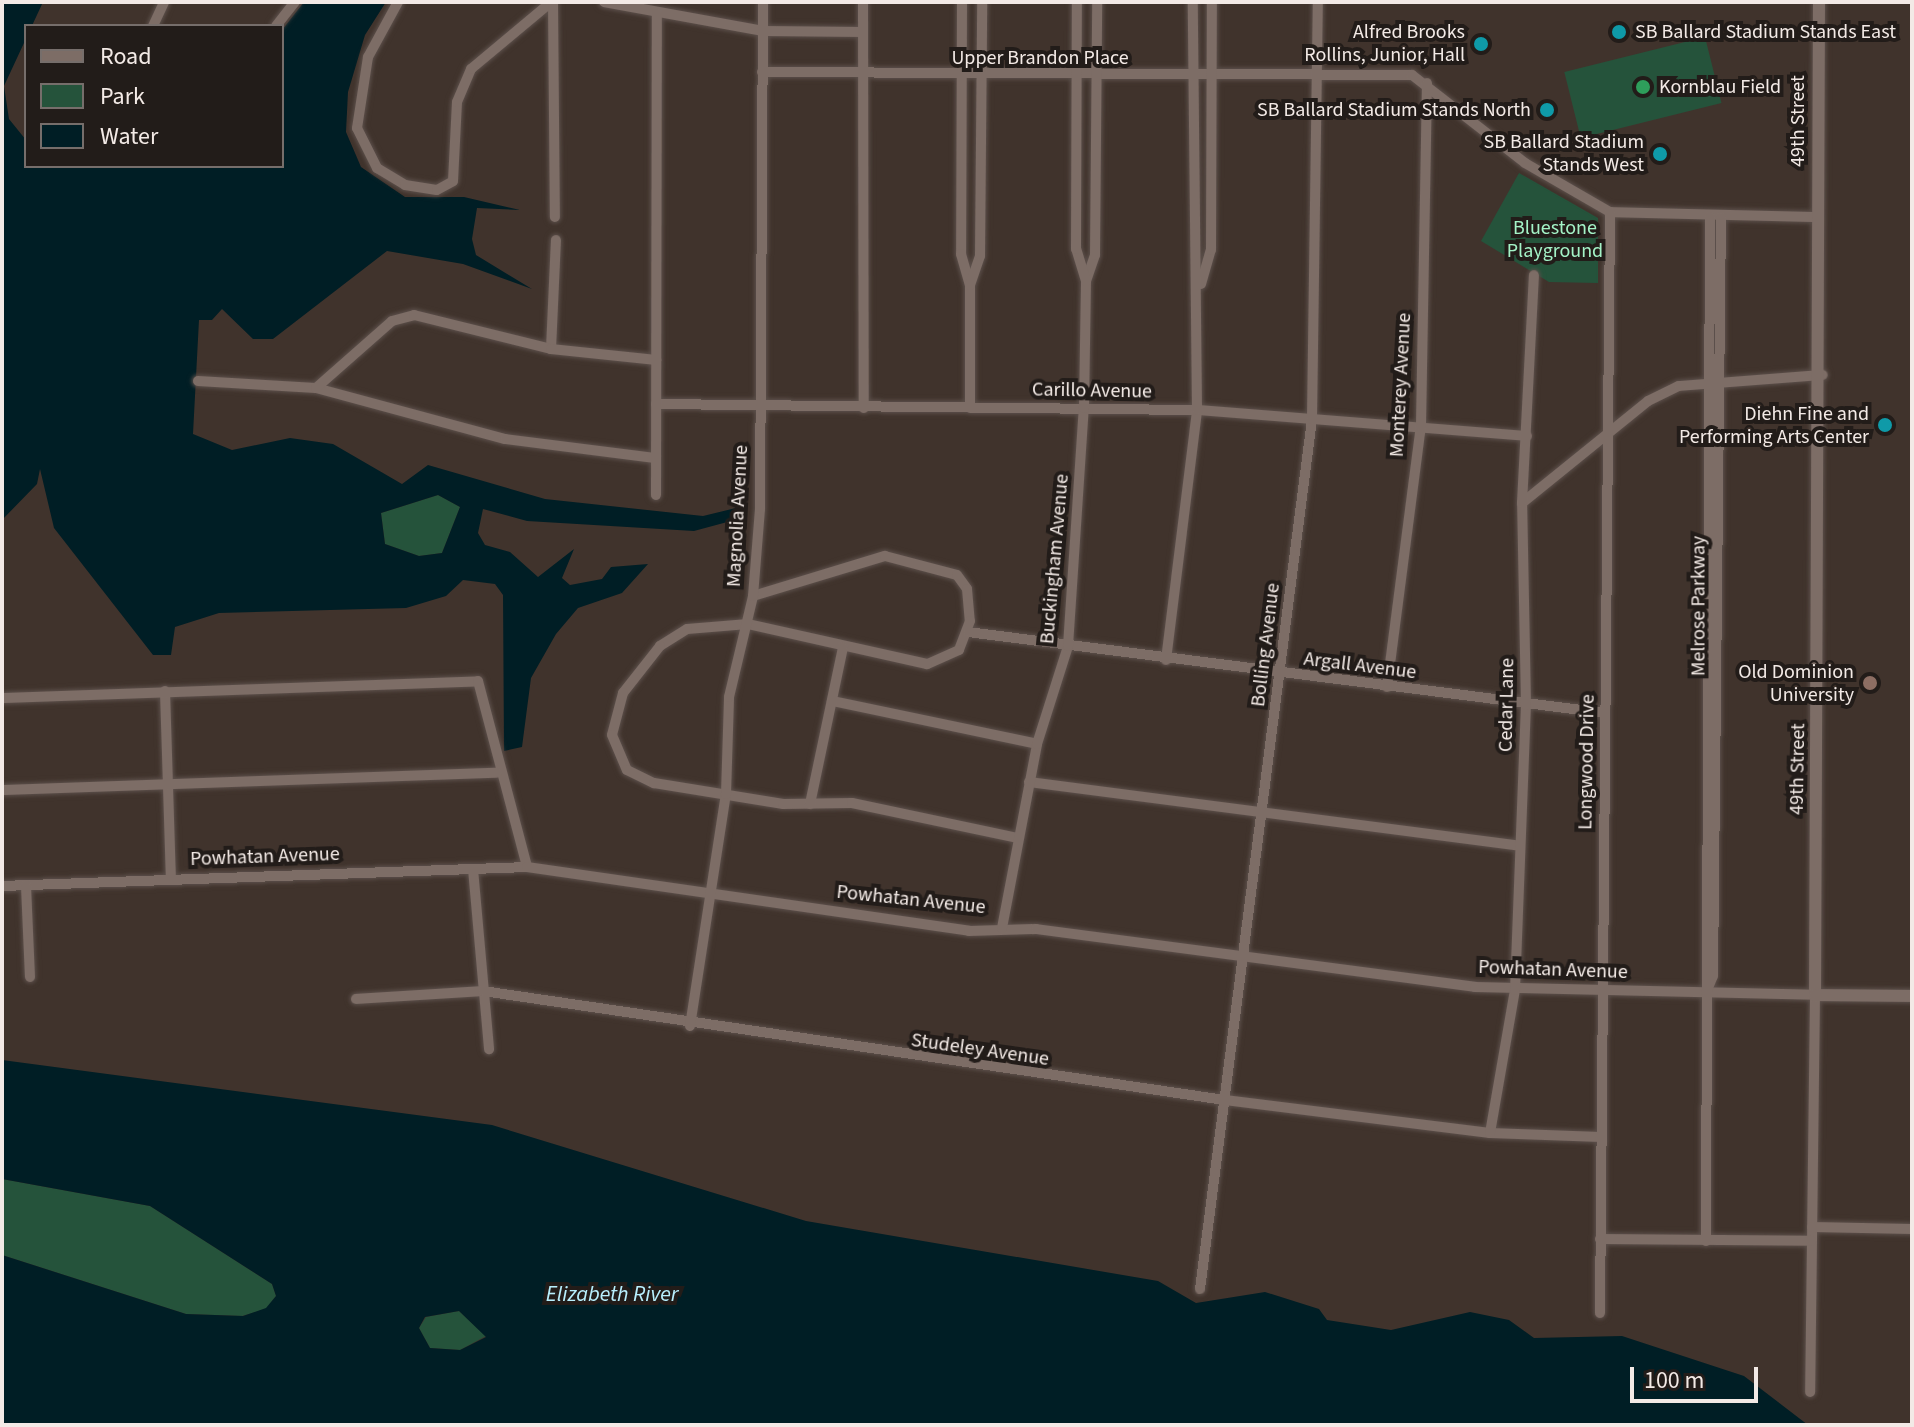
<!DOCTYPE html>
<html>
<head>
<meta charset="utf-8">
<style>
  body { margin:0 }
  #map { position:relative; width:1914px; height:1427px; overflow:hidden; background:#40332c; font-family:"Source Sans 3",sans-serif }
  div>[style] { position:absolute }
  .green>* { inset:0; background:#25533b; transform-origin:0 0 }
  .water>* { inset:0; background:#001e25 }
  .roads { filter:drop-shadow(0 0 2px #5c504b) drop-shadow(0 0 2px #5c504b) }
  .minor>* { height:10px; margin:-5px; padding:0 5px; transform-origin:5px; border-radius:5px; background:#7d6d66 }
  .tertiary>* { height:12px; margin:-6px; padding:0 6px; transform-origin:6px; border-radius:6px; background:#7d6d66 }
  .dots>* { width:22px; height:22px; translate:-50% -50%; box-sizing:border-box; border:4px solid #221c19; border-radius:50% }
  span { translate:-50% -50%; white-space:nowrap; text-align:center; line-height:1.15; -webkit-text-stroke:8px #221c19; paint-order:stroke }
  .poi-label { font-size:20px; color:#f3eae6 }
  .right { translate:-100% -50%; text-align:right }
  .left { translate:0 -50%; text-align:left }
  .street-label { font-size:20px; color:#f3eae6 }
  .park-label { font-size:20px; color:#a4f3c7 }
  .water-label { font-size:22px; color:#b8effd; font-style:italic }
  .frame { position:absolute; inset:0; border:4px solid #f3eae6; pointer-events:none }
  .legend { position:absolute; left:24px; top:24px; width:260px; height:144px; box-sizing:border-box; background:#221c19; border:2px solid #766e6b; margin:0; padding:10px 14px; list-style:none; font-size:24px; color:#f3eae6 }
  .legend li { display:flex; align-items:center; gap:16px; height:40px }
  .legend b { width:40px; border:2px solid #766e6b }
  .scale { position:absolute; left:1630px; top:1367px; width:128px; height:36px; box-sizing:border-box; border:4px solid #f3eae6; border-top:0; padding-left:10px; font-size:24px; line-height:28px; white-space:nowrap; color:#f3eae6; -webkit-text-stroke:6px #221c19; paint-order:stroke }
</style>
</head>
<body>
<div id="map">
  <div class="green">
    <i style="left:1705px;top:37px;width:68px;height:145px;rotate:76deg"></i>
    <i style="clip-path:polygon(1519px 173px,1598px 218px,1598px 283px,1549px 282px,1481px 241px)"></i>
    <i style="clip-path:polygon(438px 495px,460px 507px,442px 553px,419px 556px,385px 544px,381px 513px)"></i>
    <i style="clip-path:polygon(2px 1179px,150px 1206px,272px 1284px,276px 1296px,266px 1309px,242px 1316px,186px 1314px,2px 1255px)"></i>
    <i style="clip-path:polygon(459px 1311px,486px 1336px,460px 1350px,430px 1348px,419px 1328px,426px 1317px)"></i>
  </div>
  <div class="water">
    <i style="clip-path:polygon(evenodd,2px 2px,43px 2px,4px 86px,9px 119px,26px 140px,26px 166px,282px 166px,282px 30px,304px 2px,386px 2px,365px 35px,348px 92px,346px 132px,361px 167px,405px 197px,464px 197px,520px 210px,477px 208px,472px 239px,476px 255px,532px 289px,463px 264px,387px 251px,273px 339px,253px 339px,222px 309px,212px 320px,199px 320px,193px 434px,232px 450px,290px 438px,333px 444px,402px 484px,428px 465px,545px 499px,703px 516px,740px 507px,731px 521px,694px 531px,527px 521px,483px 509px,478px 533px,485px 545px,510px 552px,538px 577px,574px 549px,562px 578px,570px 585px,602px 579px,611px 567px,648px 564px,622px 593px,578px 608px,556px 634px,531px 678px,522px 747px,504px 751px,503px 595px,495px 584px,463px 580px,446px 596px,406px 608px,219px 613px,175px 627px,171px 655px,153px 655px,54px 528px,40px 469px,37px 484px,2px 520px,2px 2px,438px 495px,460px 507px,442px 553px,419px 556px,385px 544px,381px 513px,438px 495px)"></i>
    <i style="clip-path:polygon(evenodd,2px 1060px,492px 1125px,806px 1221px,1158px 1281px,1196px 1303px,1265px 1292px,1319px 1309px,1327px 1320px,1391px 1330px,1470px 1312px,1509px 1320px,1534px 1338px,1622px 1336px,1744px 1376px,1808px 1425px,2px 1425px,2px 1255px,186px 1314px,243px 1316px,266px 1308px,276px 1296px,272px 1284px,150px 1206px,2px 1179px,2px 1060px,459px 1311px,486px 1337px,460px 1350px,430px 1348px,419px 1328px,425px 1317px,459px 1311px)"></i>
  </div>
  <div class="roads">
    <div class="minor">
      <i style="left:398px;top:2px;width:63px;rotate:118.6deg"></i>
      <i style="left:368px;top:57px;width:72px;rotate:98.8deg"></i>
      <i style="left:357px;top:128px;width:45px;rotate:63.4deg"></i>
      <i style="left:377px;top:168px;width:33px;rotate:31deg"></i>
      <i style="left:405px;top:185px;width:32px;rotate:9deg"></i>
      <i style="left:437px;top:190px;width:18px;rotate:-29deg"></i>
      <i style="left:453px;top:181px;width:79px;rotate:-87.1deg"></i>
      <i style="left:457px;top:102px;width:36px;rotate:-67deg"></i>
      <i style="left:471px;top:69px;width:104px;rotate:-39.9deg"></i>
      <i style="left:553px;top:2px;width:215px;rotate:89.5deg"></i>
      <i style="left:604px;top:2px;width:162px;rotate:10.3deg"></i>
      <i style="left:763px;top:31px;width:100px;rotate:0.6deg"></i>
      <i style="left:863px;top:2px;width:406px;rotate:89.9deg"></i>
      <i style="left:962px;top:2px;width:252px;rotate:90.2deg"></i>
      <i style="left:961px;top:254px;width:32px;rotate:74deg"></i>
      <i style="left:970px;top:285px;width:123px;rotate:90deg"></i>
      <i style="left:153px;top:26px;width:26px;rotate:-65deg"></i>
      <i style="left:276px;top:26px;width:31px;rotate:-52deg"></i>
      <i style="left:762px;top:72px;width:650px;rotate:0.26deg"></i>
      <i style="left:1412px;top:75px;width:143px;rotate:37.9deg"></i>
      <i style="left:1525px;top:163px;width:98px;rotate:30deg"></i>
      <i style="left:1610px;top:212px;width:209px;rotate:1.4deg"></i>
      <i style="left:1086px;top:281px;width:28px;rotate:-71deg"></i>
      <i style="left:1095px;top:255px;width:253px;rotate:-89.5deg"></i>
      <i style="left:1201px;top:284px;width:35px;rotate:-74deg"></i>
      <i style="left:1211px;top:250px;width:248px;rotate:-89.8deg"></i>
      <i style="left:970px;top:285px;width:31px;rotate:-71deg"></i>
      <i style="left:980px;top:256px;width:254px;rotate:-89.5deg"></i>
      <i style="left:551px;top:349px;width:109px;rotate:-87.4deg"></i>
      <i style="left:198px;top:381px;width:118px;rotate:3.4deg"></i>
      <i style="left:316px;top:388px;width:196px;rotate:15.1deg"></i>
      <i style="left:505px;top:439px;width:152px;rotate:7.2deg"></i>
      <i style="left:316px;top:388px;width:101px;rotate:-41.4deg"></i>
      <i style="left:392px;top:321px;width:23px;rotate:-15deg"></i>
      <i style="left:414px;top:315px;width:141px;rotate:13.9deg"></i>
      <i style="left:551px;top:349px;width:106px;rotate:6deg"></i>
      <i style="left:656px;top:404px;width:541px;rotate:0.64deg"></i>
      <i style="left:1197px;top:410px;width:331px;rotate:4.5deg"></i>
      <i style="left:656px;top:495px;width:482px;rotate:-89.9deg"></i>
      <i style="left:1522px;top:503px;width:162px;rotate:-39deg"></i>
      <i style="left:1648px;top:401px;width:34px;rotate:-26deg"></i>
      <i style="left:1679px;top:386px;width:144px;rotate:-4.4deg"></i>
      <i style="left:753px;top:596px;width:138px;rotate:-16.9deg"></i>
      <i style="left:885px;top:556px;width:74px;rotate:14.8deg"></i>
      <i style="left:957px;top:575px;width:17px;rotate:54deg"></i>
      <i style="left:967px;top:589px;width:32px;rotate:85deg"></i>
      <i style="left:970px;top:621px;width:31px;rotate:111deg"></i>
      <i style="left:959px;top:650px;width:35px;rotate:156deg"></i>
      <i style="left:927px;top:664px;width:183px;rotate:-167.4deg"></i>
      <i style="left:748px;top:624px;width:61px;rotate:175.3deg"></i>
      <i style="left:687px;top:629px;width:32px;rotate:148deg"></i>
      <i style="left:660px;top:646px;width:60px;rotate:128.2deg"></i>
      <i style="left:623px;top:693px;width:43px;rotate:104.7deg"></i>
      <i style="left:612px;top:735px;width:38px;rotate:67deg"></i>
      <i style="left:627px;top:770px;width:30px;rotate:26deg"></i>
      <i style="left:654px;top:783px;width:131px;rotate:9.2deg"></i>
      <i style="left:783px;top:804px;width:69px;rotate:-0.8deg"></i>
      <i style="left:852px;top:803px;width:170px;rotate:11.9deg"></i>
      <i style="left:968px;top:632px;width:642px;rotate:7.25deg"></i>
      <i style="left:1166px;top:660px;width:252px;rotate:-82.9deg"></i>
      <i style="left:1197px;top:410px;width:408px;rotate:-90.6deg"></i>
      <i style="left:1387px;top:687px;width:263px;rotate:-82.6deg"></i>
      <i style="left:1421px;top:426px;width:343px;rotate:-89deg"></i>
      <i style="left:165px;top:691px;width:189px;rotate:88.2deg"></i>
      <i style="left:2px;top:698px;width:476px;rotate:-2deg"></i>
      <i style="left:478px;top:681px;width:192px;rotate:75.2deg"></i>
      <i style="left:832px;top:701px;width:209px;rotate:11.8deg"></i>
      <i style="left:1029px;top:782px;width:495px;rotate:7.4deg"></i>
      <i style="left:2px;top:790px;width:495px;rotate:-2deg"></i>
      <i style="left:810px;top:804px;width:160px;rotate:-78.1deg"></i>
      <i style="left:473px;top:869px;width:181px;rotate:84.9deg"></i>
      <i style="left:2px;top:886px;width:525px;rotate:-2.07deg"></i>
      <i style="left:527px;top:867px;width:447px;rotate:8.2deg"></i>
      <i style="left:969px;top:931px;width:67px;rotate:-1.7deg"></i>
      <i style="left:1036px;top:929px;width:443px;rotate:7.5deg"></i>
      <i style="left:1475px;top:987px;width:340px;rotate:1.3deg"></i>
      <i style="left:1815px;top:995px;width:397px;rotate:90.7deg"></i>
      <i style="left:26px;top:886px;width:91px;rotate:87.5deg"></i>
      <i style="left:1002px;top:928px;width:187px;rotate:-79.2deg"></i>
      <i style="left:1037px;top:744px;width:103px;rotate:-72.4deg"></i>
      <i style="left:1068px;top:646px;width:239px;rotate:-86.2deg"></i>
      <i style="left:1084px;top:408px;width:127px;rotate:-89.1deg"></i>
      <i style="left:1086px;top:281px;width:34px;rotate:-107deg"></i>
      <i style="left:1076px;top:249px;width:247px;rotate:-89.8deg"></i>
      <i style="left:1706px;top:993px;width:18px;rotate:-68deg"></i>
      <i style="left:1713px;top:976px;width:759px;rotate:-89.4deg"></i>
      <i style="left:356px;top:999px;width:127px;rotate:-3.6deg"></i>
      <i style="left:483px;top:991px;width:750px;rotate:8.36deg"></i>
      <i style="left:1225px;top:1100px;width:267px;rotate:7.1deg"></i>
      <i style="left:1490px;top:1133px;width:111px;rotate:2.1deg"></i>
      <i style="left:690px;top:1026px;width:235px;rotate:-81.2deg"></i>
      <i style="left:726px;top:794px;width:97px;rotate:-88.2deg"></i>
      <i style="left:729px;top:697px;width:104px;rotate:-76.6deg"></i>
      <i style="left:753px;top:596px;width:87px;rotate:-85.4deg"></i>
      <i style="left:760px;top:509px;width:507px;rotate:-89.66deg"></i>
      <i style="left:1490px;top:1133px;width:145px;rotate:-80.1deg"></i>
      <i style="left:1515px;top:990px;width:285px;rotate:-87.8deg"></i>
      <i style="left:1526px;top:705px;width:202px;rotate:-91.1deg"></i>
      <i style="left:1522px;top:503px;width:228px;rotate:-87deg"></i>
      <i style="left:1812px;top:1227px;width:100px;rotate:1.1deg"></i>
      <i style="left:1600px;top:1239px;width:211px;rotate:0.5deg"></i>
      <i style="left:1706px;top:1241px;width:1024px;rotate:-89.78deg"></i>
      <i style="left:1200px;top:1289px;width:877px;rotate:-82.66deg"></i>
      <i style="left:1312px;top:419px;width:417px;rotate:-89.2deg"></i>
      <i style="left:1600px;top:1313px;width:1101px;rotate:-89.48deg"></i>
    </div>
    <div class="tertiary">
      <i style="left:1819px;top:2px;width:993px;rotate:90.23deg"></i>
      <i style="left:1815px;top:995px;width:97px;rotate:0.6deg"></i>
    </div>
  </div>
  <div class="dots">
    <i style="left:1619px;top:32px;background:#0f9aa8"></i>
    <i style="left:1481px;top:44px;background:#0f9aa8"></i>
    <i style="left:1643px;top:87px;background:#2e9e5b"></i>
    <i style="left:1547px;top:110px;background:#0f9aa8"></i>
    <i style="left:1660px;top:154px;background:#0f9aa8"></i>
    <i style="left:1885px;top:425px;background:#0f9aa8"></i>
    <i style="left:1870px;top:683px;background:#8d6e63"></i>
  </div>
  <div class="poi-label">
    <span class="right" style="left:1465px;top:44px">Alfred Brooks<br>Rollins, Junior, Hall</span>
    <span class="left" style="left:1635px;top:32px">SB Ballard Stadium Stands East</span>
    <span class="left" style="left:1659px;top:87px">Kornblau Field</span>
    <span class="right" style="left:1531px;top:110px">SB Ballard Stadium Stands North</span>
    <span class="right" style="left:1644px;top:154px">SB Ballard Stadium<br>Stands West</span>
    <span class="right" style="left:1869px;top:426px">Diehn Fine and<br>Performing Arts Center</span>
    <span class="right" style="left:1854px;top:684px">Old Dominion<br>University</span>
  </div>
  <div class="street-label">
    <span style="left:1040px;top:58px">Upper Brandon Place</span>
    <span style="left:1798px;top:121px;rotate:-90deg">49th Street</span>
    <span style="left:1401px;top:385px;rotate:-87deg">Monterey Avenue</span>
    <span style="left:1092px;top:391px;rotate:1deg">Carillo Avenue</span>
    <span style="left:738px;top:516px;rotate:-87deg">Magnolia Avenue</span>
    <span style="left:1055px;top:559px;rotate:-85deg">Buckingham Avenue</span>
    <span style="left:1699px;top:606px;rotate:-90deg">Melrose Parkway</span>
    <span style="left:1266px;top:645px;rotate:-83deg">Bolling Avenue</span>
    <span style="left:1360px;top:666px;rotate:7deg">Argall Avenue</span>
    <span style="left:1507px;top:705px;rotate:-89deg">Cedar Lane</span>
    <span style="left:1587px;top:762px;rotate:-89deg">Longwood Drive</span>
    <span style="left:1798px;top:769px;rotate:-89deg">49th Street</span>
    <span style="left:265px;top:857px;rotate:-2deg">Powhatan Avenue</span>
    <span style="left:911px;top:900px;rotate:6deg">Powhatan Avenue</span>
    <span style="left:1553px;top:970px;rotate:2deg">Powhatan Avenue</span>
    <span style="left:980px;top:1050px;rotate:8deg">Studeley Avenue</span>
  </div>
  <div class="park-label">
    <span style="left:1555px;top:240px">Bluestone<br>Playground</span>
  </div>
  <div class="water-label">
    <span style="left:612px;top:1295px">Elizabeth River</span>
  </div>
  <div class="frame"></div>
  <ul class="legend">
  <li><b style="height:10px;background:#7d6d66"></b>Road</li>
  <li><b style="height:22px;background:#25533b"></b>Park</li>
  <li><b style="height:22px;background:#001e25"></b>Water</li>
  </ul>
  <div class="scale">100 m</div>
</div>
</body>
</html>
